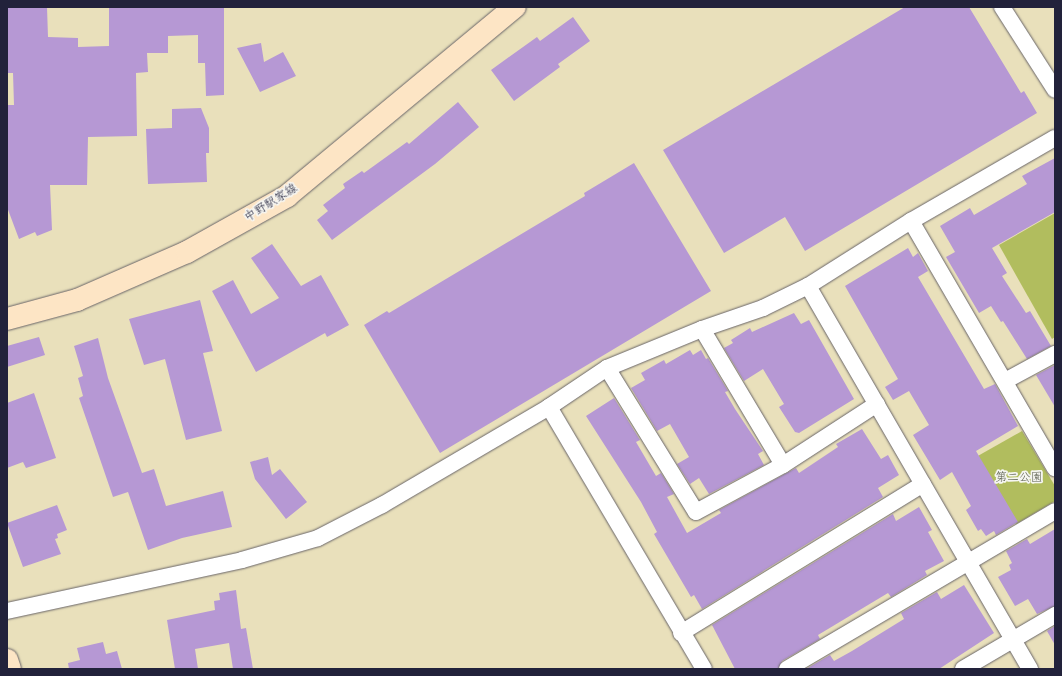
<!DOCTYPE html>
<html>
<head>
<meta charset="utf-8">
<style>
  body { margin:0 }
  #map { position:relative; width:1062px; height:676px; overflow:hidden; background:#e9e0bb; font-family:"Comic Neue","Klee One",sans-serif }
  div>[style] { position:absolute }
  .green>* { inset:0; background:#b1bd5e }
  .building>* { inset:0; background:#b698d4 }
  .roads { filter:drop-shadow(0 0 1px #686468) drop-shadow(0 0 1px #686468) }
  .minor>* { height:16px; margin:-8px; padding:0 8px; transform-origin:8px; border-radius:8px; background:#fff }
  .secondary>* { height:22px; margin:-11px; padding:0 11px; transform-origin:11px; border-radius:11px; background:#fde5c5 }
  span { translate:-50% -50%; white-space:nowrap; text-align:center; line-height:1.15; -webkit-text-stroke:3.5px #f6f6f2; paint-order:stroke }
  .street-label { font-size:12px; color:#22223b }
  .park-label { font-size:12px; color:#545847 }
  .frame { position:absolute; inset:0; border:8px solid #22223b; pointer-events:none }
</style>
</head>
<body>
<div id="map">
  <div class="green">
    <i style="clip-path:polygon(1055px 213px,1055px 337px,1052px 339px,999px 245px)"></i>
    <i style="clip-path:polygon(1022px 431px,1055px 486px,1055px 501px,1016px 524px,976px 457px)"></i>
  </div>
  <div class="building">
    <i style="clip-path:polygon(7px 7px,47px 7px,48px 37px,78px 38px,78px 47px,109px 46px,109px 7px,224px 7px,224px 95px,206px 96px,205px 63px,198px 63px,198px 35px,168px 36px,168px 53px,147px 53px,148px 72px,136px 73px,137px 136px,88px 137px,87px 185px,50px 185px,52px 230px,37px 236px,35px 232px,19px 239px,7px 207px,7px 105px,14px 105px,13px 73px,7px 73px)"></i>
    <i style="clip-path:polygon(905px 7px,969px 7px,1021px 93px,1024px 91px,1037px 113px,805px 251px,785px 217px,724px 253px,663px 150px)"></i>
    <i style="clip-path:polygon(573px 17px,590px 41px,558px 64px,560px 67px,514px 101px,491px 70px,537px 37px,540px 41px)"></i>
    <i style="clip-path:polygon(261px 43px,264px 62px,283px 52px,296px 76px,260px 92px,237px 48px)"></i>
    <i style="clip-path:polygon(458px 102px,479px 127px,435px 164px,332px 240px,317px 220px,328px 211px,323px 205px,345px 188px,343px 184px,362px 171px,364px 173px,407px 142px,409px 144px)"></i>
    <i style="clip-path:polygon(201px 108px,209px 128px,209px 153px,206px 153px,207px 182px,148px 184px,146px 129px,172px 128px,172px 109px)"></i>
    <i style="clip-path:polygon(1055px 158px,1055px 212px,992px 248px,1007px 273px,1002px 276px,1026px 313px,1030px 311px,1051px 346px,1027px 359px,1003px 321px,1001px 322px,991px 306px,979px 313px,946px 257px,955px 252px,940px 226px,970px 208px,974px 215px,1027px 184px,1022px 176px)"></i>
    <i style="clip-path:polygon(634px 163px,711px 291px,440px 453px,364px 325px,387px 311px,389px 313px,585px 196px,584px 193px)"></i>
    <i style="clip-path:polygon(272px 244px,301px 286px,321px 275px,349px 325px,327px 337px,325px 333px,256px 372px,212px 291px,233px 280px,251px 314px,279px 298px,251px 258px)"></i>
    <i style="clip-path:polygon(908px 248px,913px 257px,918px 253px,928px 271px,918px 277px,984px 389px,995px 384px,1018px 426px,976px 451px,1018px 522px,996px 535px,994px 531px,986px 536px,981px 529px,978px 531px,966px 510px,971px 506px,952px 472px,940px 480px,913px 435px,929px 425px,909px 391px,893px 400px,885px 387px,898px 379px,845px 286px)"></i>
    <i style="clip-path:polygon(200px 300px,213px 351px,203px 353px,222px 431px,186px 440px,165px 359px,144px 365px,129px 319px)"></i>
    <i style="clip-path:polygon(794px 313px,801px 324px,809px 320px,854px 399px,799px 433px,795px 432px,779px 407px,784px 404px,763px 369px,744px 381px,724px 348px,733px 343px,731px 340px,750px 328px,752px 332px)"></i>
    <i style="clip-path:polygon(39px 337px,45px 355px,7px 367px,7px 346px)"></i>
    <i style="clip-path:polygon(98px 338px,108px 378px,142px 473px,154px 469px,166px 506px,223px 491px,232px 527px,182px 538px,148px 550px,128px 492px,113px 497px,79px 398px,83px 396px,78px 378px,83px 376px,74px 346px)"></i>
    <i style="clip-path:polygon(690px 350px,693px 355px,701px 350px,706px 359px,708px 358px,728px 391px,725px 392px,735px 409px,763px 451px,758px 454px,764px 465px,709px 494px,699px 478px,690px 484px,677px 464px,689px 457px,670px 424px,657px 431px,631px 388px,645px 380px,641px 373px,664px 360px,666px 364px)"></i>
    <i style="clip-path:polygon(1055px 365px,1055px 407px,1036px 375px)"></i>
    <i style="clip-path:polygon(34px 393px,56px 458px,26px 468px,23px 462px,7px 468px,7px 403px)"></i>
    <i style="clip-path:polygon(614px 398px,640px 440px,636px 442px,656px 476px,661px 473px,674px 494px,667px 497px,687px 533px,721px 513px,719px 510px,796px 468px,799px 473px,838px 447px,836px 444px,862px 429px,881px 459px,888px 455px,899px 475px,878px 488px,883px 497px,702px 609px,694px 595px,691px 597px,654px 534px,657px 532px,641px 502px,586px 416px)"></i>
    <i style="clip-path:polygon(268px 457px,272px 475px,280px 469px,307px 502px,286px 519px,255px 479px,250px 462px)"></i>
    <i style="clip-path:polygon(57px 505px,67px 530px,57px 534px,58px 538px,55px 539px,61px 554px,23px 567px,7px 523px)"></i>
    <i style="clip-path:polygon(919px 507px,932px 530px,928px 532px,944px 561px,925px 571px,927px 575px,891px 597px,888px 593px,818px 635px,820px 639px,782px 661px,778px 669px,735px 669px,712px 625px,893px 514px,896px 521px)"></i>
    <i style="clip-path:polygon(1055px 529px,1055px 606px,1037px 614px,1028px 599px,1015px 606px,998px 577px,1011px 570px,1009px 565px,1012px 563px,1006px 551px,1027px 539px,1030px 544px)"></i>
    <i style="clip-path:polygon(964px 585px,994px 633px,939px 669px,806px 669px,830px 655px,834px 661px,852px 651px,904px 619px,901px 613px,937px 592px,941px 599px)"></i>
    <i style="clip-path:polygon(236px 590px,241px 629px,246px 628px,253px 669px,233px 669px,229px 643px,195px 649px,198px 669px,175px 669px,167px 620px,215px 610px,214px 601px,220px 600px,219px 593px)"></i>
    <i style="clip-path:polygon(1055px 626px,1055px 645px,1047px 631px)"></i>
    <i style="clip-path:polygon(103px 642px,106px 654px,117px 651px,122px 669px,69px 669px,68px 663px,80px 660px,77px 648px)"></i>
  </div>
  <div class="roads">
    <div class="minor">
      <i style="left:1002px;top:7px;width:98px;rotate:57.4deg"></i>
      <i style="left:911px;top:221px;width:286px;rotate:59.8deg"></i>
      <i style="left:808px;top:286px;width:443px;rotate:59.9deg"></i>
      <i style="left:702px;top:329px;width:158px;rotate:59.2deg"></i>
      <i style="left:607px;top:368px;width:169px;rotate:58.3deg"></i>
      <i style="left:696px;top:512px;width:99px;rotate:-28.4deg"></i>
      <i style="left:783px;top:465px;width:112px;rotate:-33deg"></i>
      <i style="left:1005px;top:381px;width:57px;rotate:-28.4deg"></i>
      <i style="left:549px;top:407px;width:304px;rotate:59.4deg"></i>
      <i style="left:7px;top:611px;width:240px;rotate:-12.2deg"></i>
      <i style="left:242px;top:560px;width:79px;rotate:-16.1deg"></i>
      <i style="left:318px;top:538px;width:72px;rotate:-27.3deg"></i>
      <i style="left:382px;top:505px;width:194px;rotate:-30.4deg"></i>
      <i style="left:549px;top:407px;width:70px;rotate:-33.9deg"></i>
      <i style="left:607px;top:368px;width:103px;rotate:-22.3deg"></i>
      <i style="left:702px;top:329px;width:65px;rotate:-19deg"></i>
      <i style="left:763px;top:308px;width:50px;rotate:-26.1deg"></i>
      <i style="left:808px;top:286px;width:122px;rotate:-32.3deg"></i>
      <i style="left:911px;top:221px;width:166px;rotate:-30deg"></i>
      <i style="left:681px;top:633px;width:284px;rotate:-31.6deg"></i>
      <i style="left:787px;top:669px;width:311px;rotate:-30.5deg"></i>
      <i style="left:963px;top:669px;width:107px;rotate:-30.4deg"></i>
    </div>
    <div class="secondary">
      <i style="left:7px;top:319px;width:73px;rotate:-15.2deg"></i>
      <i style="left:77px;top:300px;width:120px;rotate:-23.6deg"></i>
      <i style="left:187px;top:252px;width:115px;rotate:-29.2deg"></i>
      <i style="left:287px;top:196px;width:296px;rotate:-39.7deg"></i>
      <i style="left:7px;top:660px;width:9px;rotate:72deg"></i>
    </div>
  </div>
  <div class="street-label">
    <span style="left:271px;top:203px;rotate:-32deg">中野駅家線</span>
  </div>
  <div class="park-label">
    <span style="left:1019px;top:478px">第二公園</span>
  </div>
  <div class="frame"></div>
</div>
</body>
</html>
